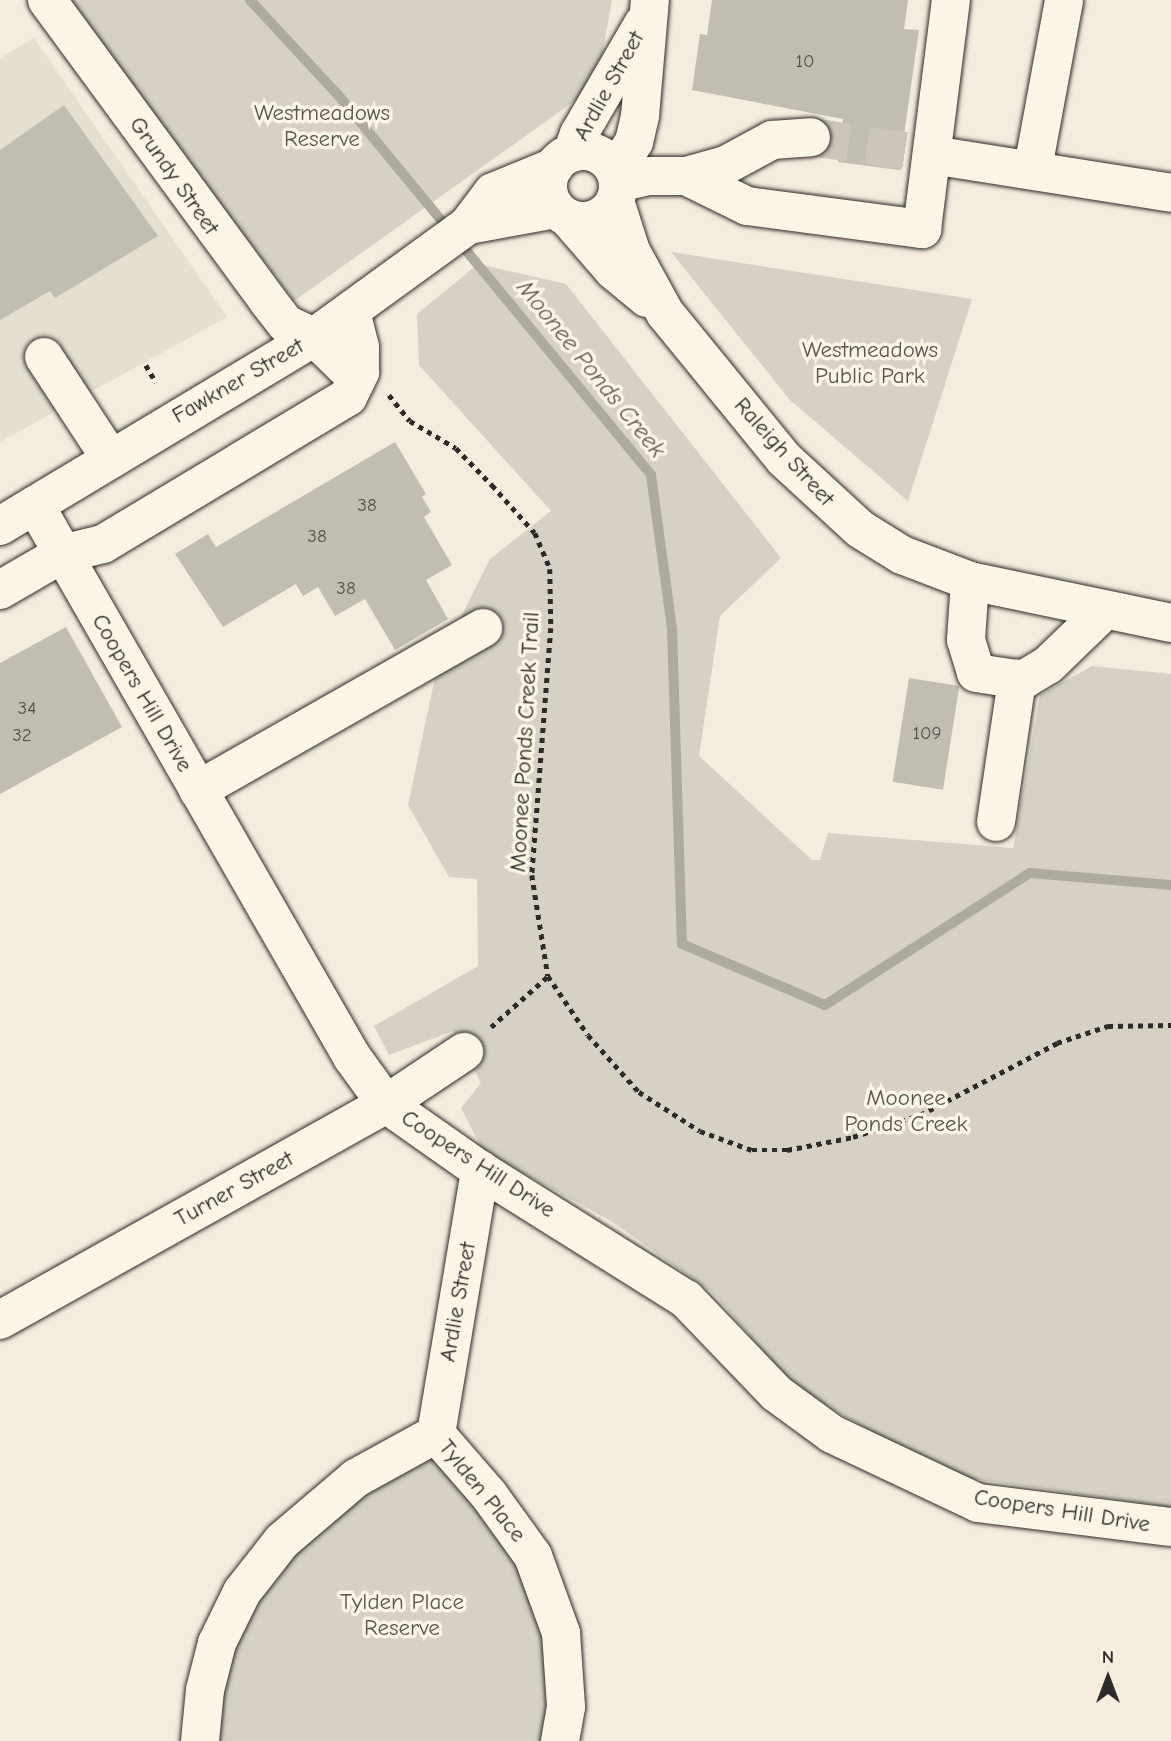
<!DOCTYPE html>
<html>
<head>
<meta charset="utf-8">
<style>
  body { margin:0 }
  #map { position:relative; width:1171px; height:1741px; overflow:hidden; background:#f4edde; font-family:"Comic Neue",sans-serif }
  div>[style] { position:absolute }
  .built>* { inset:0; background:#e5dfd0 }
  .green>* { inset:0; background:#d6d1c4 }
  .stream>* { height:10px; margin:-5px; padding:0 5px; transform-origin:5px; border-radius:5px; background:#afaaa0 }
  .building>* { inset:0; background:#c2bdb1; transform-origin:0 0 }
  .minor-tunnel>* { height:38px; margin-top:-19px; transform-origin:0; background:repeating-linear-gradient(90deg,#ccc6ba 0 38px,transparent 0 57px) }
  .path>* { height:4.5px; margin-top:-2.25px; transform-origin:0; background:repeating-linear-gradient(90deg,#2b2b2b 0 5px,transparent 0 10px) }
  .roads { filter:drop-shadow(0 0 2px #2b2b2b) drop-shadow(0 0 2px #2b2b2b) }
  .minor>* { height:38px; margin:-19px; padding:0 19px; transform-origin:19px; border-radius:19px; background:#fcf5e5 }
  .minor>.ring { margin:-19px; padding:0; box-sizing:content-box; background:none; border:38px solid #fcf5e5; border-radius:50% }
  span { translate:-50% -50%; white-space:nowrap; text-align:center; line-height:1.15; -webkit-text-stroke:7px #fcf5e5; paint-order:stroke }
  .number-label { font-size:19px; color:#51504c }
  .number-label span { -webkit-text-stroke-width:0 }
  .street-label { font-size:23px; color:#2b2b2b }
  .park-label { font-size:23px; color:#565451 }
  .water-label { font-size:24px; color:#595754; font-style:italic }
  .north { position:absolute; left:1073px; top:1643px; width:70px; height:70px; -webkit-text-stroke:5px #fcf5e5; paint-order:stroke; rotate:0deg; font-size:19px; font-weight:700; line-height:28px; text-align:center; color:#2b2b2b }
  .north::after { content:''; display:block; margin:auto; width:24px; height:32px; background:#2b2b2b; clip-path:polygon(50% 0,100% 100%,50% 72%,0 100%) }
</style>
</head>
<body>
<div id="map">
  <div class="built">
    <i style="clip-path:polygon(34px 38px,227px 317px,0 442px,0 58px)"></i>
  </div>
  <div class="green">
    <i style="clip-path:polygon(67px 0,612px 0,597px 85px,294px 301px)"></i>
    <i style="clip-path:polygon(671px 252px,972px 299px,908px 501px,790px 400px)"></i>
    <i style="clip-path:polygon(478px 264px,566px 284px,781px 558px,720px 616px,699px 756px,812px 860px,820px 860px,828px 833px,1013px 848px,1040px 695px,1092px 666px,1171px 674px,1171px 1507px,967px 1478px,877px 1435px,793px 1385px,713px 1293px,611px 1221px,483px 1151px,461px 1108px,481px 1083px,453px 1031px,389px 1055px,374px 1026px,478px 966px,477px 879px,449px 877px,408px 805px,438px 663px,490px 559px,551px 511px,419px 365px,417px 314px)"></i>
    <i style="clip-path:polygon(422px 1459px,434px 1459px,512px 1553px,552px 1657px,550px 1741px,213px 1741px,220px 1682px,251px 1603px,334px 1508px)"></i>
  </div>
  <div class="stream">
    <i style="left:250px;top:0;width:129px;rotate:47.2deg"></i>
    <i style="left:338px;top:95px;width:492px;rotate:50.5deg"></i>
    <i style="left:651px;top:475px;width:154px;rotate:82.2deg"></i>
    <i style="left:672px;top:628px;width:316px;rotate:88.2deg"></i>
    <i style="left:682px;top:944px;width:155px;rotate:23.1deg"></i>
    <i style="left:825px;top:1005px;width:244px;rotate:-32.8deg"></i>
    <i style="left:1030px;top:873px;width:142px;rotate:4.9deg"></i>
  </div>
  <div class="building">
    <i style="clip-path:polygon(712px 0,908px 0,904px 29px,919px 30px,899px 170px,838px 162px,843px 119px,692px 90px,700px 34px,707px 35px)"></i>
    <i style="clip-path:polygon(64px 105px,158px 236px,55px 298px,50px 291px,0 320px,0 150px)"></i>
    <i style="clip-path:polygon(395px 442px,426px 494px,422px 497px,431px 512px,424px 517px,452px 565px,426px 580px,448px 619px,395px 650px,365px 599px,335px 616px,318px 587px,303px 596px,296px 584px,223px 627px,175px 554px,208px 534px,216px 547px)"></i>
    <i style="clip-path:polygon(66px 627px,122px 727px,0 794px,0 663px)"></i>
    <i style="left:909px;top:678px;width:51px;height:105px;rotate:9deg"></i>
  </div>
  <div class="minor-tunnel">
    <i style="left:811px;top:137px;width:122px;rotate:8.5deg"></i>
  </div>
  <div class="path">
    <i style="left:146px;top:365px;width:20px;rotate:60deg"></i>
    <i style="left:389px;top:395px;width:33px;rotate:51deg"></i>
    <i style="left:410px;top:421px;width:53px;rotate:30.4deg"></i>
    <i style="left:456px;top:448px;width:52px;rotate:45.8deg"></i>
    <i style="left:492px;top:485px;width:64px;rotate:48.1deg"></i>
    <i style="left:535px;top:533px;width:39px;rotate:67deg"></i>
    <i style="left:550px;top:569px;width:59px;rotate:89deg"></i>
    <i style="left:551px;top:628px;width:248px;rotate:94.4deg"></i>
    <i style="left:532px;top:875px;width:102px;rotate:81deg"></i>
    <i style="left:548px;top:976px;width:71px;rotate:55.9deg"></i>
    <i style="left:588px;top:1035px;width:76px;rotate:48.2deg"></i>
    <i style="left:639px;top:1092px;width:72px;rotate:32.6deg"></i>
    <i style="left:700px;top:1131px;width:55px;rotate:20.1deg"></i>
    <i style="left:752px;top:1150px;width:35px"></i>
    <i style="left:787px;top:1150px;width:67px;rotate:-11.1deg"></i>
    <i style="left:853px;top:1137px;width:71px;rotate:-18.2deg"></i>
    <i style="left:920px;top:1115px;width:155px;rotate:-27.7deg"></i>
    <i style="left:1057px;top:1043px;width:54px;rotate:-18.4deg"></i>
    <i style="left:1108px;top:1026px;width:63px;rotate:-0.9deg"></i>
    <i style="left:491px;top:1027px;width:76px;rotate:-41.8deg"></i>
  </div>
  <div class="roads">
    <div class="minor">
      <i style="left:47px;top:0;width:373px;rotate:53.7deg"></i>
      <i style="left:268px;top:301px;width:29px;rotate:52deg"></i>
      <i style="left:286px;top:324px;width:31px;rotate:25deg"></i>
      <i style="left:314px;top:337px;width:50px;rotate:44.2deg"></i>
      <i style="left:350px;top:372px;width:12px;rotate:66deg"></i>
      <i class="ring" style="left:548px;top:151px;width:32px;height:32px"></i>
      <i style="left:572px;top:153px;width:20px;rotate:-70deg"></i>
      <i style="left:579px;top:134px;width:127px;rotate:-59.8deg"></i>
      <i style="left:932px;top:155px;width:242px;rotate:9deg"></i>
      <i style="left:1033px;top:168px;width:171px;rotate:-79.5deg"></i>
      <i style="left:615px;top:171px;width:35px;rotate:-57deg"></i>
      <i style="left:634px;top:142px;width:27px;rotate:-77deg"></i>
      <i style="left:640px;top:116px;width:116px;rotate:-85.1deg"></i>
      <i style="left:686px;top:176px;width:41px;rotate:-15.4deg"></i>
      <i style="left:726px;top:165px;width:52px;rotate:-28.5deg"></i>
      <i style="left:772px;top:140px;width:39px;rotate:-4deg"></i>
      <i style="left:618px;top:183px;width:31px;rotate:-13deg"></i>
      <i style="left:648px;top:176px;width:38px"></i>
      <i style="left:686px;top:176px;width:68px;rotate:26.2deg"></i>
      <i style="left:747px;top:206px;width:177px;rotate:7.5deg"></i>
      <i style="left:922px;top:229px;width:231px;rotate:-82.8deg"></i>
      <i style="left:615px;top:201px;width:52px;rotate:72.3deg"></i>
      <i style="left:631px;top:251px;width:71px;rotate:61.3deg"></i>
      <i style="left:665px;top:313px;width:188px;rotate:50.8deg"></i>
      <i style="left:784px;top:459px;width:103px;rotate:42.6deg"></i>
      <i style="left:860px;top:529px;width:49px;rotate:31.8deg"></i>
      <i style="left:902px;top:555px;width:73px;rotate:20.9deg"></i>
      <i style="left:970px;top:581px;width:205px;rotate:11.8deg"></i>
      <i style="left:568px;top:218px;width:69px;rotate:49.1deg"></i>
      <i style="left:613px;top:270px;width:44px;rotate:39.5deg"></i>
      <i style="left:468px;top:225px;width:89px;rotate:-10.3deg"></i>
      <i style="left:44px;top:357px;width:121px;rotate:56.8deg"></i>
      <i style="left:35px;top:505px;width:637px;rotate:60.13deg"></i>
      <i style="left:352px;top:1057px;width:58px;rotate:54.1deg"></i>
      <i style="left:386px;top:1104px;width:115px;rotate:35.1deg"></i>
      <i style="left:480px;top:1170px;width:243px;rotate:32.1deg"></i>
      <i style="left:686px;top:1299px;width:130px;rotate:46.2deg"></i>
      <i style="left:776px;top:1393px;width:69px;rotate:36.2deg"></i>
      <i style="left:832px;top:1434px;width:161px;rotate:25.3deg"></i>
      <i style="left:978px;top:1503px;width:194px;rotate:7.1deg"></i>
      <i style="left:0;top:526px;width:366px;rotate:-31deg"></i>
      <i style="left:314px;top:337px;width:190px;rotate:-36deg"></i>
      <i style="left:468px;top:225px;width:41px;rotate:-52.9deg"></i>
      <i style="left:493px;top:192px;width:66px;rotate:-22.3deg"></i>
      <i style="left:970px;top:581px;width:59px;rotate:93.9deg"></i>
      <i style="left:966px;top:640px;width:34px;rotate:73deg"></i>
      <i style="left:976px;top:673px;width:48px;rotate:8.5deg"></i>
      <i style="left:1023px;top:680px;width:29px;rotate:-31deg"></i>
      <i style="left:1048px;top:665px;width:79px;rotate:-44deg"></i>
      <i style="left:0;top:590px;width:72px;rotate:-30.1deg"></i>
      <i style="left:62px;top:554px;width:42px;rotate:-13.7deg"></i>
      <i style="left:103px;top:544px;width:286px;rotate:-31deg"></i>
      <i style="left:348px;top:397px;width:28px;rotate:-64deg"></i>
      <i style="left:360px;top:372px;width:25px;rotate:-90deg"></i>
      <i style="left:360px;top:347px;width:37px;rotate:-104deg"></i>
      <i style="left:198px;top:790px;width:328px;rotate:-29.6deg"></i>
      <i style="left:996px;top:822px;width:145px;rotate:-81.6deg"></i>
      <i style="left:0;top:1320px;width:442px;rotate:-29.2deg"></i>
      <i style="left:386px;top:1104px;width:94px;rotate:-33.7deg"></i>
      <i style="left:436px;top:1434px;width:81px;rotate:49deg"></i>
      <i style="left:489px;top:1495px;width:75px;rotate:54.2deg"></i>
      <i style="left:533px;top:1556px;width:82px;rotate:70deg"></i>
      <i style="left:561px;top:1633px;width:74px;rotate:86.1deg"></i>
      <i style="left:566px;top:1707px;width:35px;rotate:100deg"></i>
      <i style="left:436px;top:1434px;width:268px;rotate:-80.5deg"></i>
      <i style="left:200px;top:1741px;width:51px;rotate:-84.4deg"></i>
      <i style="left:205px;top:1690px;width:49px;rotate:-75.7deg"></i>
      <i style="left:217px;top:1643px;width:57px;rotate:-63.9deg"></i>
      <i style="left:242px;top:1592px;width:65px;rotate:-51.9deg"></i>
      <i style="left:282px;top:1541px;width:97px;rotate:-40.4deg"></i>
      <i style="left:356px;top:1478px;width:91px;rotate:-28.8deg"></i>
    </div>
  </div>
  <div class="number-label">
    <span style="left:805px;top:62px">10</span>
    <span style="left:367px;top:506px">38</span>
    <span style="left:317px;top:537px">38</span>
    <span style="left:346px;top:589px">38</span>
    <span style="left:27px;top:709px">34</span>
    <span style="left:927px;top:734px">109</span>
    <span style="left:22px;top:736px">32</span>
  </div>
  <div class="street-label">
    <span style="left:609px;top:86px;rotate:-61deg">Ardlie Street</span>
    <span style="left:174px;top:176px;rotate:55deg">Grundy Street</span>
    <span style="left:238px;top:381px;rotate:-30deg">Fawkner Street</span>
    <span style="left:784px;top:452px;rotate:48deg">Raleigh Street</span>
    <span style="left:142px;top:693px;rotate:60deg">Coopers Hill Drive</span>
    <span style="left:525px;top:742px;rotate:-87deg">Moonee Ponds Creek Trail</span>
    <span style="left:478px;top:1164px;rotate:33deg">Coopers Hill Drive</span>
    <span style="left:234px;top:1189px;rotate:-29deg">Turner Street</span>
    <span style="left:458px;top:1302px;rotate:-80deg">Ardlie Street</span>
    <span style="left:482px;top:1491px;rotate:51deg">Tylden Place</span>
    <span style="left:1062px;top:1511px;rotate:9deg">Coopers Hill Drive</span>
  </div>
  <div class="park-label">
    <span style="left:322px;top:126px">Westmeadows<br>Reserve</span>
    <span style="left:870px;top:363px">Westmeadows<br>Public Park</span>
    <span style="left:906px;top:1111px">Moonee<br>Ponds Creek</span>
    <span style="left:402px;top:1615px">Tylden Place<br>Reserve</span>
  </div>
  <div class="water-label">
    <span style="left:591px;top:369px;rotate:51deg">Moonee Ponds Creek</span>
  </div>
  <div class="north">N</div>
</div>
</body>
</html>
